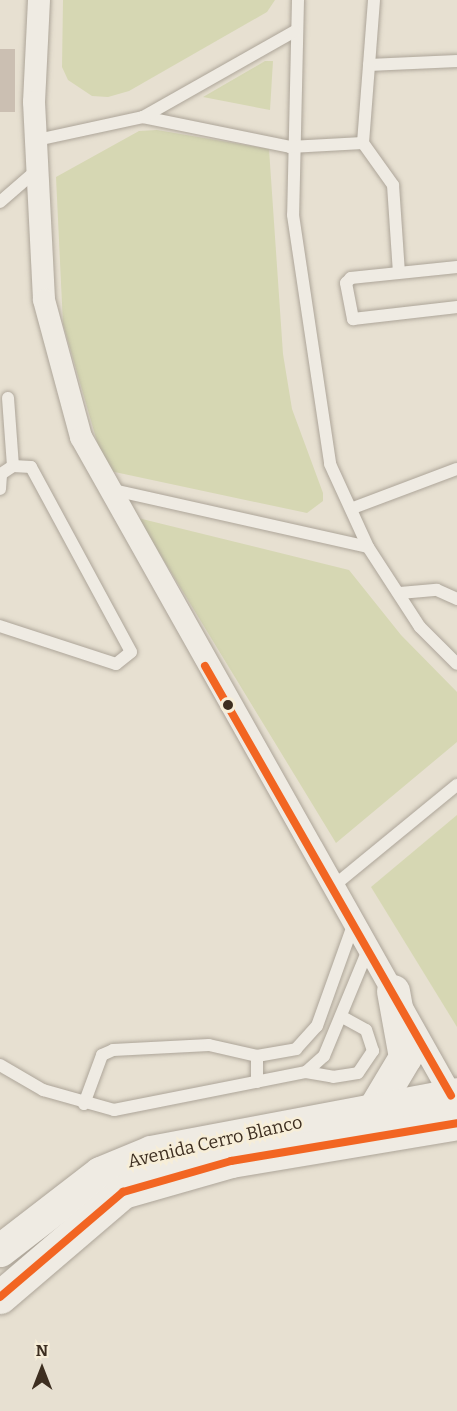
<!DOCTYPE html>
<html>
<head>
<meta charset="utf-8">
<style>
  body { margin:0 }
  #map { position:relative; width:457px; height:1411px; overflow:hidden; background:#e7e0d1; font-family:Bitter,serif }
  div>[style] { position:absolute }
  .green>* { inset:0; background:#d6d7b3 }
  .building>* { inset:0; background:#cbbfb2; transform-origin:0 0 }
  .roads { filter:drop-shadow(0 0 2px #ada599) drop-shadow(0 0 2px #ada599) }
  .service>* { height:12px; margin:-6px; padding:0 6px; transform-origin:6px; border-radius:6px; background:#efebe3 }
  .minor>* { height:22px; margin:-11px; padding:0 11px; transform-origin:11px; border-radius:11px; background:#efebe3 }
  .secondary>* { height:33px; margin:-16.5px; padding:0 16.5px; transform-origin:16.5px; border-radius:16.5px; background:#efebe3 }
  .bus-1>* { height:8px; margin:-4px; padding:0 4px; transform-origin:4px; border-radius:4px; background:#f26522 }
  .dots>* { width:16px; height:16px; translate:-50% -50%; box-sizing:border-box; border:3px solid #f7eed8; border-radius:50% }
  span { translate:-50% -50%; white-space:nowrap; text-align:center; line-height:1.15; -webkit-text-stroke:5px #f7eed8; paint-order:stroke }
  .street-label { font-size:18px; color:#3d2e20 }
  .north { position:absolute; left:12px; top:1339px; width:60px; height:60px; -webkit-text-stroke:4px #f7eed8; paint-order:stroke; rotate:0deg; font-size:16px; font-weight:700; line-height:24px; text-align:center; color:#3d2e20 }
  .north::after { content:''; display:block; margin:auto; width:21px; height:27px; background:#3d2e20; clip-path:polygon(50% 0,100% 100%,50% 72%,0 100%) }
</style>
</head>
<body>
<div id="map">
  <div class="green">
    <i style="clip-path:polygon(63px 0,275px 0,267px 12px,129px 91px,108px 97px,92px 96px,68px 80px,62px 67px)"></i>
    <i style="clip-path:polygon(265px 61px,273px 61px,270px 110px,203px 97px)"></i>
    <i style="clip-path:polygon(157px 130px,269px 149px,283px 354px,292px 409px,323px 493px,323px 501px,307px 513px,110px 471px,100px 452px,63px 324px,56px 177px,139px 131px)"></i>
    <i style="clip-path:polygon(138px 518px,349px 570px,401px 635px,457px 692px,457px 742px,336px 843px)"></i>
    <i style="clip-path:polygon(457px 815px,457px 1027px,371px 887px)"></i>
  </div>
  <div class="building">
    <i style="left:0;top:49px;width:15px;height:63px"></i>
  </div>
  <div class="roads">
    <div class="service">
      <i style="left:298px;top:0;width:215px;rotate:91.3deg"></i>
      <i style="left:293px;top:215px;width:252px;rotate:81.5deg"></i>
      <i style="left:330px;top:464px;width:91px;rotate:65.4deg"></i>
      <i style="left:368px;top:547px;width:95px;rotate:57deg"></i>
      <i style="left:420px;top:627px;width:52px;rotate:45deg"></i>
      <i style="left:369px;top:65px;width:88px;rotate:-2.6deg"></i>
      <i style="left:143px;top:117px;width:150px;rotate:11.5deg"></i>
      <i style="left:290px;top:147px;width:73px;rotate:-3.1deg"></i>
      <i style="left:363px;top:143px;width:52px;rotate:54.5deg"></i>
      <i style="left:393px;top:185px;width:87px;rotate:86.1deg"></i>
      <i style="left:37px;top:140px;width:108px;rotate:-12.2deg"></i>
      <i style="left:143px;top:117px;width:175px;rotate:-29.5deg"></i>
      <i style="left:363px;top:143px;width:143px;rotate:-85.6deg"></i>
      <i style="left:0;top:202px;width:50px;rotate:-41deg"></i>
      <i style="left:457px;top:267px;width:107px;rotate:174.1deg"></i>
      <i style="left:351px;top:278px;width:7px;rotate:135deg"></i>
      <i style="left:346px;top:283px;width:37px;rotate:79deg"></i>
      <i style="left:353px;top:319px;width:105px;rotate:-6.6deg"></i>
      <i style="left:8px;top:398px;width:68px;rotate:85.8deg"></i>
      <i style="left:0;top:489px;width:15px;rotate:-86deg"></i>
      <i style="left:1px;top:474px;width:14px;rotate:-34deg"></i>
      <i style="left:13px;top:466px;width:18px;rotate:3deg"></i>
      <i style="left:31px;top:467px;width:210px;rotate:61.6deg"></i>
      <i style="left:131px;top:652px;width:19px;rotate:141deg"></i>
      <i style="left:116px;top:664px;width:122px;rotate:-161.9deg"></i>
      <i style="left:109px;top:489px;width:265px;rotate:12.6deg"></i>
      <i style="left:353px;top:508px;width:111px;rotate:-20.6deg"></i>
      <i style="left:400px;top:593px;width:37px;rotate:-5deg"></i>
      <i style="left:437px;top:590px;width:22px;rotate:24deg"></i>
      <i style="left:331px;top:888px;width:163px;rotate:-39.3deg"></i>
      <i style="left:257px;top:1056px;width:26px;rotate:90deg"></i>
      <i style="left:0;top:1065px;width:50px;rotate:30.2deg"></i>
      <i style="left:43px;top:1090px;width:74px;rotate:15.7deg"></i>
      <i style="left:114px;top:1110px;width:196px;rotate:-11.2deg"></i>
      <i style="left:306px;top:1072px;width:24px;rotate:-42deg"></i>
      <i style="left:324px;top:1056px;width:115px;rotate:-67.5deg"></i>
      <i style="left:306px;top:1072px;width:27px;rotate:10deg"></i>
      <i style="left:333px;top:1077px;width:25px;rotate:-9deg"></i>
      <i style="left:358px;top:1073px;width:27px;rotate:-56deg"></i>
      <i style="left:373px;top:1051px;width:22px;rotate:-108deg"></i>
      <i style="left:366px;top:1030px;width:26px;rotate:-151deg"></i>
      <i style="left:84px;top:1104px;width:52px;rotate:-69.8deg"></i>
      <i style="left:102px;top:1055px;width:12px;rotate:-24deg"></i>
      <i style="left:113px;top:1050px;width:96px;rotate:-3deg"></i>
      <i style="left:209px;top:1045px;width:49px;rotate:12.9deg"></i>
      <i style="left:257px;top:1056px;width:40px;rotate:-10deg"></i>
      <i style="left:296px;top:1049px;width:31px;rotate:-48deg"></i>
      <i style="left:317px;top:1026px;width:104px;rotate:-70.3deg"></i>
    </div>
    <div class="minor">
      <i style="left:39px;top:0;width:102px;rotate:92.8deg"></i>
      <i style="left:34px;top:102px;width:198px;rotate:87.1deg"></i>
      <i style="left:44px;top:300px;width:142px;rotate:74.9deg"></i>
      <i style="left:81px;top:437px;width:755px;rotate:60.65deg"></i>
    </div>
    <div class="secondary">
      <i style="left:374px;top:1109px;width:61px;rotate:-59.2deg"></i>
      <i style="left:405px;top:1057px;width:67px;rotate:-100.3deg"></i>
      <i style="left:0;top:1250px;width:126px;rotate:-37.6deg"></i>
      <i style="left:100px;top:1173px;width:55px;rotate:-22.4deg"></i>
      <i style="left:151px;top:1152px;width:311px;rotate:-10.7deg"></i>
      <i style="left:0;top:1297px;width:162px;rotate:-40.5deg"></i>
      <i style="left:123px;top:1192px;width:112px;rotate:-16deg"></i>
      <i style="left:231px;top:1161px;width:229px;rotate:-9.5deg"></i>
    </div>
  </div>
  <div class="bus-1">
    <i style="left:205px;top:666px;width:495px;rotate:60.2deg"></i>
    <i style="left:0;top:1297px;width:162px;rotate:-40.5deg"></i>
    <i style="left:123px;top:1192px;width:112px;rotate:-16deg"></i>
    <i style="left:231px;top:1161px;width:229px;rotate:-9.5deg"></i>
  </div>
  <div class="dots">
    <i style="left:228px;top:705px;background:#3d2e20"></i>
  </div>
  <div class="street-label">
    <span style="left:215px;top:1142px;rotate:-13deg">Avenida Cerro Blanco</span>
  </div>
  <div class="north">N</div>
</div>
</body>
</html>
